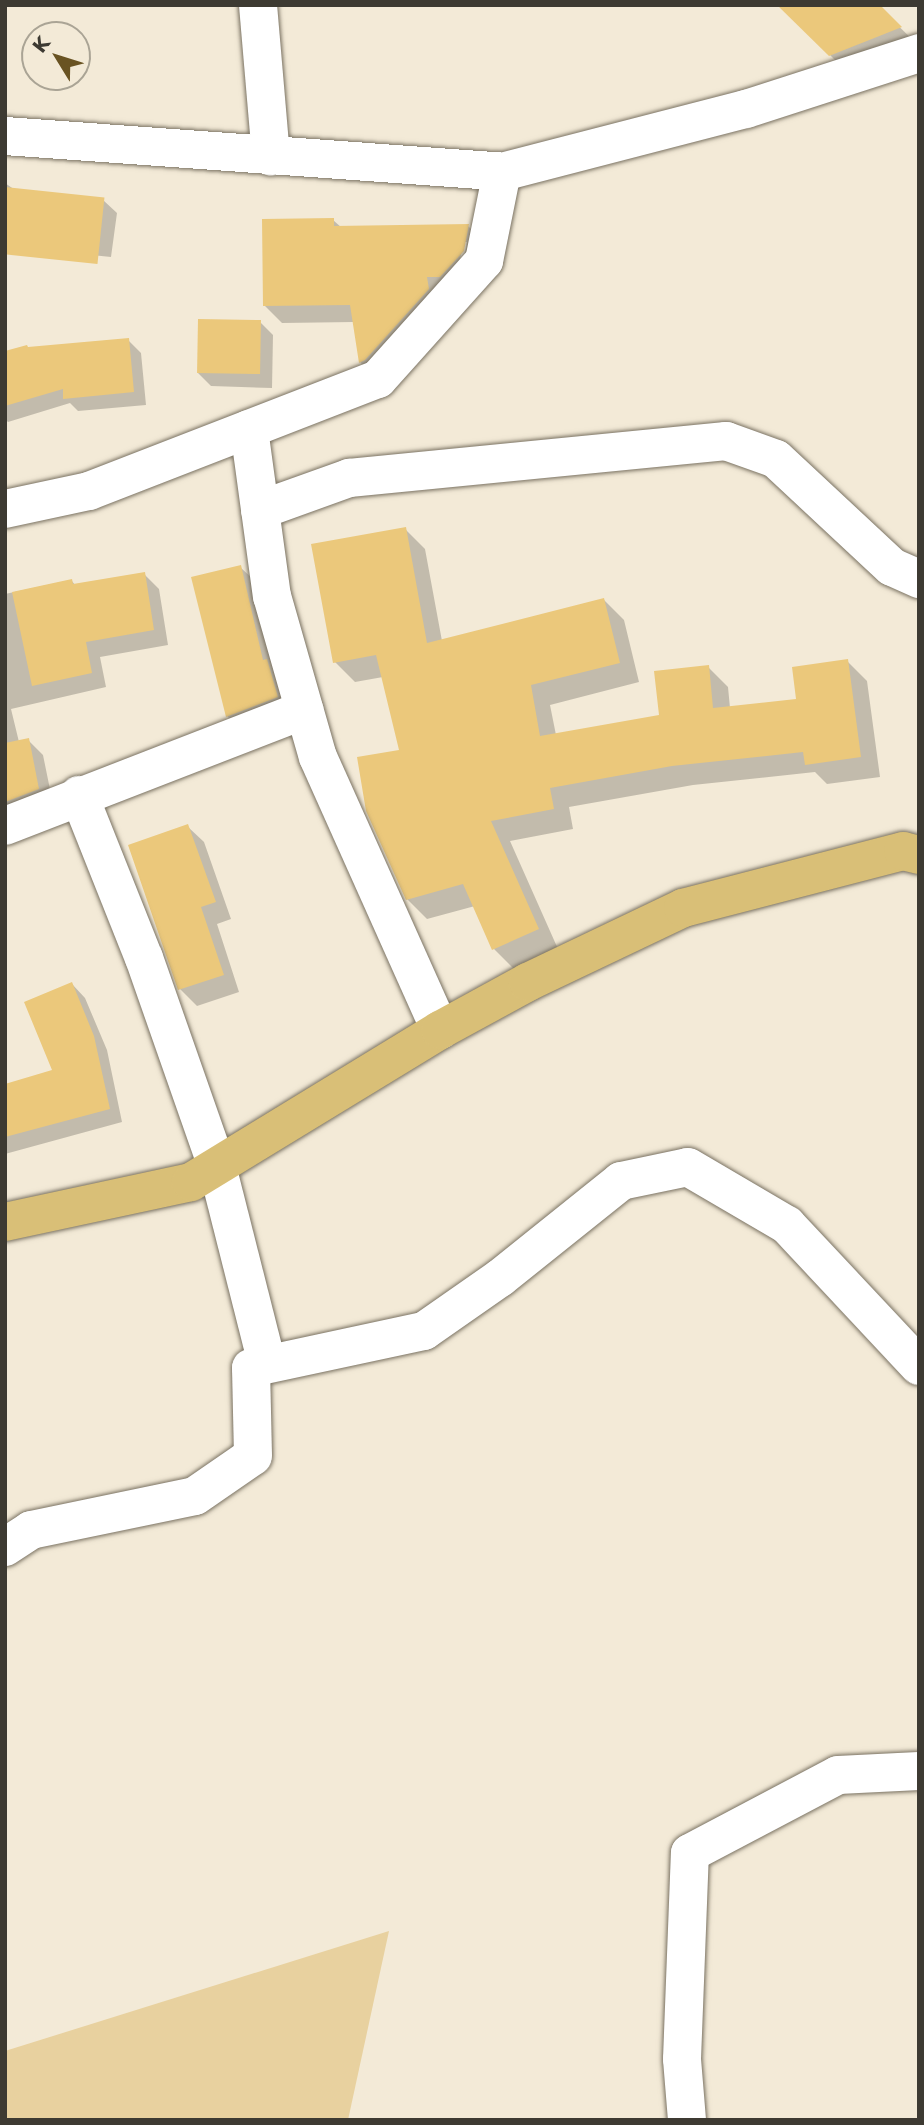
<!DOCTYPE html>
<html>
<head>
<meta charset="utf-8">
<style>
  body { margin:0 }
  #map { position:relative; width:924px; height:2125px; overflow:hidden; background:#f3ead7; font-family:"DejaVu Sans",sans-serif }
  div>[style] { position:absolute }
  .green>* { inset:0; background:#e8d19f }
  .shadow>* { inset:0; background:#0003 }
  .building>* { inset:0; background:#ebc87b; transform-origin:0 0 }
  .roads { filter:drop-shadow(0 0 2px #7a7262) drop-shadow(0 0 2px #7a7262) }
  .minor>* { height:38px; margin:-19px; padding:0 19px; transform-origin:19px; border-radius:19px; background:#fff }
  .major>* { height:38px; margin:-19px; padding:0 19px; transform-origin:19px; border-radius:19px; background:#d9bf77 }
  span { translate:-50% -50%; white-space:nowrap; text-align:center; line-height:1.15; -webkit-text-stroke:6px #f3ead7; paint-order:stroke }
  .frame { position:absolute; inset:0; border:7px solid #3d3a32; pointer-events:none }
  .north { position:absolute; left:21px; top:21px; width:70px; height:70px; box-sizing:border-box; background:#f3ead7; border:2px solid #aaa495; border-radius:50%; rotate:308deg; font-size:19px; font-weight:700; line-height:28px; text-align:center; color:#3d3a32 }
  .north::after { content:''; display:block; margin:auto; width:24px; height:32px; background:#695322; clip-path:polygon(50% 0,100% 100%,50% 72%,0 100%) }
</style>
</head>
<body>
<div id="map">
  <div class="green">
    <i style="clip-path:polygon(389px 1931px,348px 2120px,5px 2120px,5px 2051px)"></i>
  </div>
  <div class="shadow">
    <i style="clip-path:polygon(780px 5px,877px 5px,919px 46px,850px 75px)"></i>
    <i style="clip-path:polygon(5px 183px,15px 190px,103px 200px,117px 213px,111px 257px,5px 246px)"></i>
    <i style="clip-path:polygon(evenodd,333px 220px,342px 228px,468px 226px,486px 244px,378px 380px,360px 362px,354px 322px,282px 323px,265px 306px,333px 220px,464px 242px,467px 242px,464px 260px,460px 259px,464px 242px)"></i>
    <i style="clip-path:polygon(260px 322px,273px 335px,272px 388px,211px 386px,198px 373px)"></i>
    <i style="clip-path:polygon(128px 340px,141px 353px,146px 405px,78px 411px,70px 403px,8px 422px,5px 419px,5px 353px)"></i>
    <i style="clip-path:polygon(405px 529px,425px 549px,442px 641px,604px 600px,624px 620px,639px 682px,550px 705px,556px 735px,661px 716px,708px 667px,728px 687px,730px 708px,798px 700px,847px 661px,867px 681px,880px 777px,827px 784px,815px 772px,693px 785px,569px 807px,573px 829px,510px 841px,558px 949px,514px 969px,494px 949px,475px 906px,427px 919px,407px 899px,401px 752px,383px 677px,355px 682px,335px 662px)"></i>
    <i style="clip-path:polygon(240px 567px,254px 580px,290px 710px,240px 729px,227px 716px)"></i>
    <i style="clip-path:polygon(144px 574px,159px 589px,168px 645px,100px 657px,106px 687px,11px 709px,19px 742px,28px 740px,43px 755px,53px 804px,5px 827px,5px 594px,71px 580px,76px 586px)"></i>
    <i style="clip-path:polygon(187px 826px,204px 842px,231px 919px,217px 924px,239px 992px,197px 1006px,180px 989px)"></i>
    <i style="clip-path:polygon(72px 984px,85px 998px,107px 1050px,122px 1122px,5px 1154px,5px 1085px,54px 1071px)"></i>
  </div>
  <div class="building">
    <i style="clip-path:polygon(777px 5px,880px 5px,902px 27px,829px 56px)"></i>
    <i style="left:5px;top:187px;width:100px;height:67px;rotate:6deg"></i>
    <i style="clip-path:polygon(334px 218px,334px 226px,469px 224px,464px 251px,440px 277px,427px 277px,429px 289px,365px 360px,359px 363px,350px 305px,263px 306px,262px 219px)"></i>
    <i style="left:198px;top:319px;width:63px;height:54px;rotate:1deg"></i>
    <i style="clip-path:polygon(129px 338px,134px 392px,63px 399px,63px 389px,5px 406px,5px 351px,27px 345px,28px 347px)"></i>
    <i style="clip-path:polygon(406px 527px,427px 643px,604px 598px,620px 663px,531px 685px,540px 736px,659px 715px,654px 671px,709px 665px,713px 708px,796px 699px,792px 667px,848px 659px,861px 757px,805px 765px,803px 752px,672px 766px,550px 788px,554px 809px,491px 821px,539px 929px,492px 950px,463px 884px,406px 900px,366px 811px,357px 757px,399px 750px,376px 655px,333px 663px,311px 544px)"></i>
    <i style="clip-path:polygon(241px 565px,263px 660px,267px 659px,278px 697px,226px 717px,191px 577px)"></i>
    <i style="clip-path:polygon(145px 572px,154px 630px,86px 642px,92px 673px,32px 686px,12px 592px,72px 579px,73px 584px)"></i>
    <i style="clip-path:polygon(29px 738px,39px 789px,5px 802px,5px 743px)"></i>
    <i style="clip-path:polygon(188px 824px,216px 902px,201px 907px,224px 975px,178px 990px,128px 845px)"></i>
    <i style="clip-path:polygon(72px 982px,94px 1036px,110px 1109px,5px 1137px,5px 1084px,52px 1070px,24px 1002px)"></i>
  </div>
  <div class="roads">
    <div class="minor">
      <i style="left:258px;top:5px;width:152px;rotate:85.1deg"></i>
      <i style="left:5px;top:136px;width:498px;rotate:4.1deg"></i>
      <i style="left:502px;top:172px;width:252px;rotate:-14.5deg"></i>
      <i style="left:746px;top:109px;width:182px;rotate:-17.9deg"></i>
      <i style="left:249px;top:429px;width:169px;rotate:82.2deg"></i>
      <i style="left:272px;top:596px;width:167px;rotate:74.1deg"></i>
      <i style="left:318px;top:757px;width:299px;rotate:65.9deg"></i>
      <i style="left:5px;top:509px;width:86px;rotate:-12.1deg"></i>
      <i style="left:89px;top:491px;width:310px;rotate:-21.2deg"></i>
      <i style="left:378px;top:379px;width:159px;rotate:-48.1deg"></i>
      <i style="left:484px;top:261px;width:91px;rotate:-78.6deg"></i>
      <i style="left:260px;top:510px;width:95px;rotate:-19.8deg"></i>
      <i style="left:349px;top:478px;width:379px;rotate:-5.6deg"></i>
      <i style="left:726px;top:441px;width:53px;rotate:19.8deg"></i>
      <i style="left:776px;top:459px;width:158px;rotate:43deg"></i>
      <i style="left:892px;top:567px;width:30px;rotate:24deg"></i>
      <i style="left:79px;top:795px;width:175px;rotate:68.3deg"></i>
      <i style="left:144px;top:958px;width:220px;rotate:70.7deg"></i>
      <i style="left:217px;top:1166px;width:204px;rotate:75.8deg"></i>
      <i style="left:5px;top:826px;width:321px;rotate:-21.2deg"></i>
      <i style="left:5px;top:1547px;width:31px;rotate:-33deg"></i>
      <i style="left:31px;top:1530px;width:167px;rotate:-11.7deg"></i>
      <i style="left:195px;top:1496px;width:70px;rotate:-34.6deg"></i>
      <i style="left:253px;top:1456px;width:88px;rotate:-91.3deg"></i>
      <i style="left:251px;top:1368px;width:177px;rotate:-12.1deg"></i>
      <i style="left:424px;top:1331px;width:93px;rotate:-34.9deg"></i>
      <i style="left:500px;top:1278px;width:155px;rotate:-38.7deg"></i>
      <i style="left:621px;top:1181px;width:68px;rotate:-11.8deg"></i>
      <i style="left:688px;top:1167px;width:115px;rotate:30.4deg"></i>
      <i style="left:787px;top:1225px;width:193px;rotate:46.9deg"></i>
      <i style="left:687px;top:2120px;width:61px;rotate:-94.7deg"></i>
      <i style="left:682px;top:2059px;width:206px;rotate:-87.8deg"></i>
      <i style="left:690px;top:1853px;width:167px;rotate:-27.8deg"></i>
      <i style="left:838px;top:1775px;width:81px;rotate:-2.8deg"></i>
    </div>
    <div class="major">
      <i style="left:5px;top:1222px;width:190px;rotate:-12.1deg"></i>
      <i style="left:191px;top:1182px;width:292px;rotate:-31.4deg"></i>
      <i style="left:440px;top:1030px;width:100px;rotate:-28.6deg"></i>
      <i style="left:528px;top:982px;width:172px;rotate:-25.5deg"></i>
      <i style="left:683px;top:908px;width:227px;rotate:-14.5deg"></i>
      <i style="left:903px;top:851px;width:16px;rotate:14deg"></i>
    </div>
  </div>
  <div class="frame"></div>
  <div class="north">K</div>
</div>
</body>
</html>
